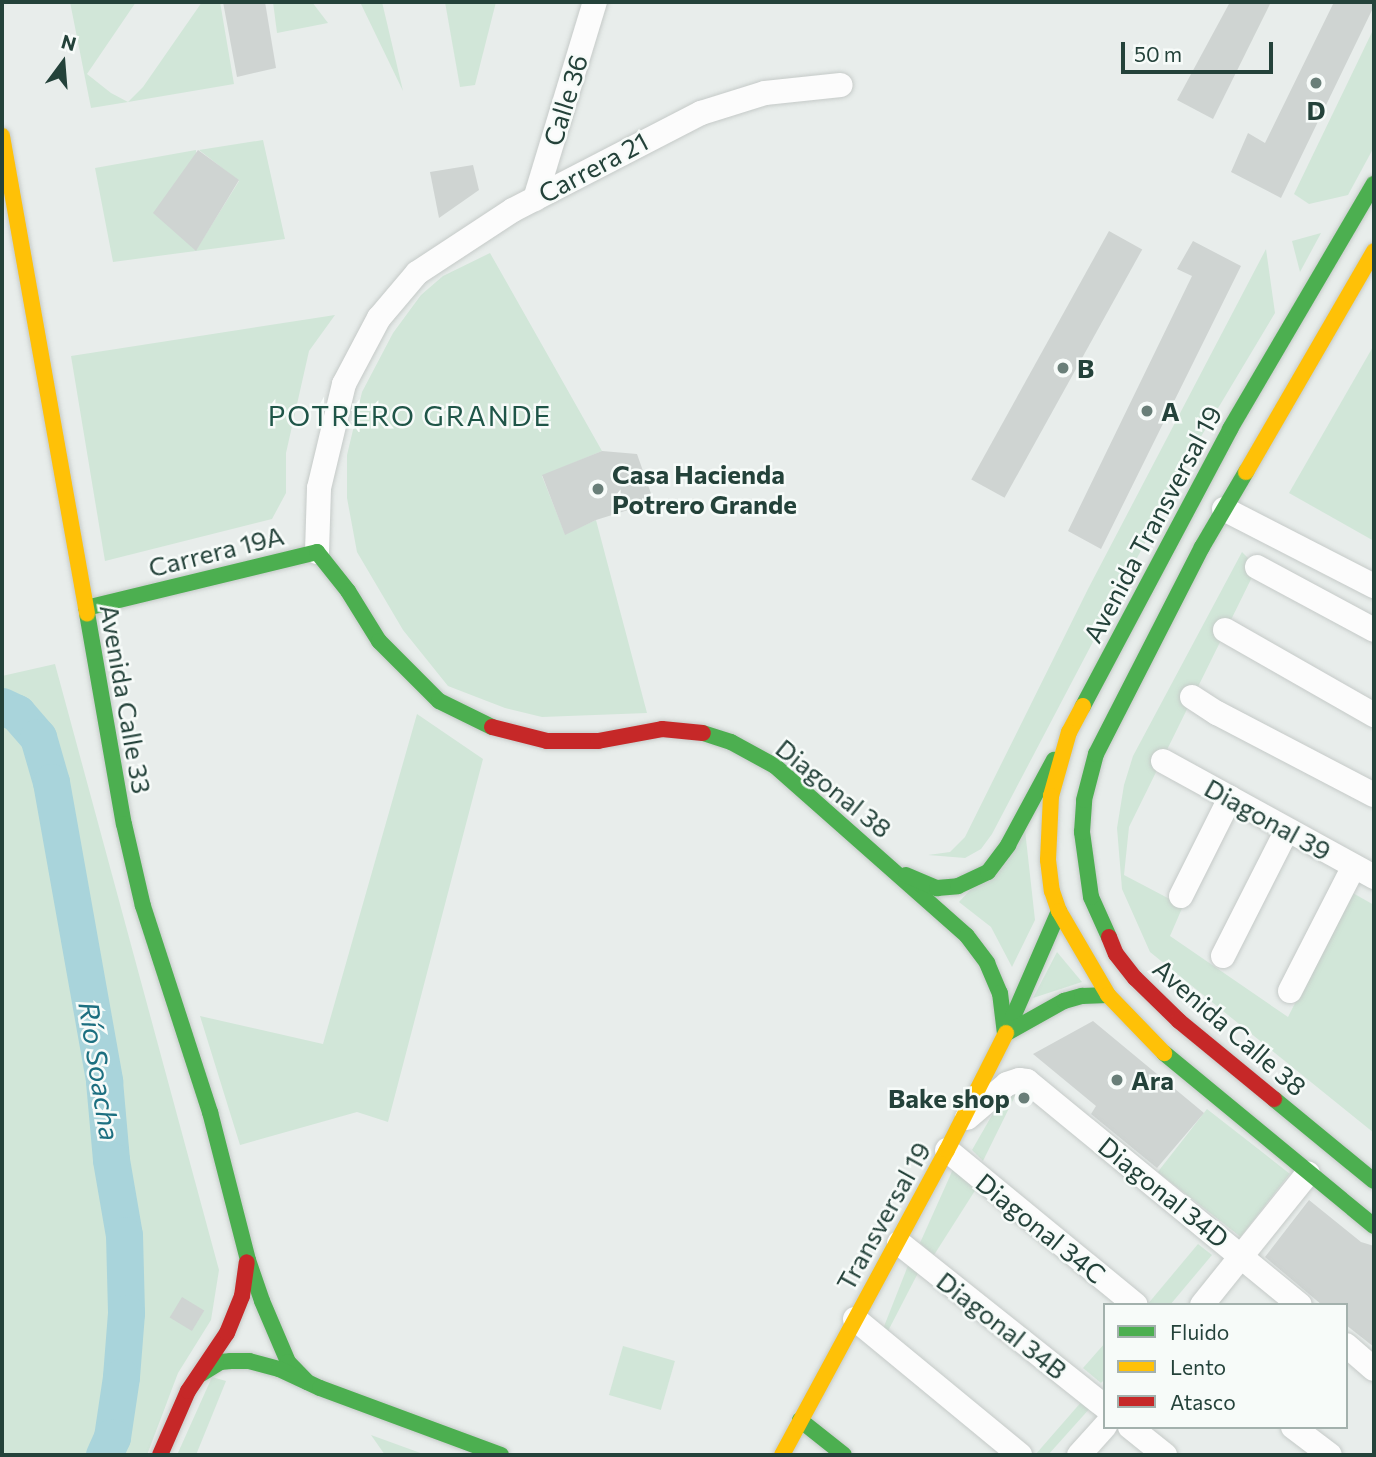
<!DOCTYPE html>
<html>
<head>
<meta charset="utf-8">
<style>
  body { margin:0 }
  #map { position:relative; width:1376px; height:1457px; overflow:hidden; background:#e8edeb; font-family:Commissioner,sans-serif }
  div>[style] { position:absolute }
  .green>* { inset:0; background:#d1e6d8; transform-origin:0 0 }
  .river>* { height:37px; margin:-18.5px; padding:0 18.5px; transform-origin:18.5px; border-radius:18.5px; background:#a9d4db }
  .building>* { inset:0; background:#cfd4d2; transform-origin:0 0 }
  .roads { filter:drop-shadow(0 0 2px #c5cac8) drop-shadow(0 0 2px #c5cac8) }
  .street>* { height:24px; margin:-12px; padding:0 12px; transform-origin:12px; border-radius:12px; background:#fcfcfc }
  .fast>* { height:16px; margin:-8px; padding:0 8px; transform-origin:8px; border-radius:8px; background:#4caf50 }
  .slow>* { height:16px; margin:-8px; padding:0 8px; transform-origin:8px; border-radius:8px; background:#ffc107 }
  .jam>* { height:16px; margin:-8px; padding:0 8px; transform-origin:8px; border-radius:8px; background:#c62828 }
  .dots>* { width:19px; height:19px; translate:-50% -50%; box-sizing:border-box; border:4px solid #f7fbf9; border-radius:50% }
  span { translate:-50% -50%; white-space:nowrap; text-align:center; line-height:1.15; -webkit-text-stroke:5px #f7fbf9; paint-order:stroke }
  .street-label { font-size:26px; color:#24423a }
  .poi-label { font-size:26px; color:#24423a; font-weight:700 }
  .left { translate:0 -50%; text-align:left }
  .right { translate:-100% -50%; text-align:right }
  .neighbourhood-label { font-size:28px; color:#1f5548; letter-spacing:2px }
  .water-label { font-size:28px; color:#1c6f80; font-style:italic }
  .frame { position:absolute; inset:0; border:4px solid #24423a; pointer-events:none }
  .legend { position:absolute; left:1103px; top:1303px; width:245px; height:126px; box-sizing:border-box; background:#f7fbf9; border:2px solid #a3b1ad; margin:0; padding:9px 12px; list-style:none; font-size:21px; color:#24423a }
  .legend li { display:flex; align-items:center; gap:14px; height:35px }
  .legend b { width:35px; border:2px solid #a3b1ad }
  .north { position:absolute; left:28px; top:28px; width:70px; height:70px; -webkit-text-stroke:5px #f7fbf9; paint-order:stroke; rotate:16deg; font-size:19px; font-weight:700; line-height:28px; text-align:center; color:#24423a }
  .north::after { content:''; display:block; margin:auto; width:24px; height:32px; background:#24423a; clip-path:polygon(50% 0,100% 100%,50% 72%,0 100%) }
  .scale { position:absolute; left:1121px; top:42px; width:152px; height:32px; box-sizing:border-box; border:4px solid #24423a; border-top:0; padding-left:9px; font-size:21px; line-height:24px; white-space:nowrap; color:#24423a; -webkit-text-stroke:5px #f7fbf9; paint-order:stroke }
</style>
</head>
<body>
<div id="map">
  <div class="green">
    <i style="clip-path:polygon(70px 2px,136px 2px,87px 74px,111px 93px,128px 102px,143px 87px,202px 2px,220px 2px,234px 84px,128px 102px,91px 108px)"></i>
    <i style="clip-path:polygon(273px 2px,312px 2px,328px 23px,277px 33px)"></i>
    <i style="clip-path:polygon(360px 2px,382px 2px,403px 91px)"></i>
    <i style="clip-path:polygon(445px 2px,496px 2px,475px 85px,460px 87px)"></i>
    <i style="clip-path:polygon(1374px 28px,1374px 147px,1348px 195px,1309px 204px,1294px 194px)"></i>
    <i style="clip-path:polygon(263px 140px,285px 239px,113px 262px,95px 168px,196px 150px,196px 250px,239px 181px,199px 150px)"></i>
    <i style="clip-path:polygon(1321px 233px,1300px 272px,1292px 241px)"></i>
    <i style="clip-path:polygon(1266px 249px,1275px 313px,1199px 440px,992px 834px,981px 849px,965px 858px,928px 855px,950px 852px,965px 837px,1088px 589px)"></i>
    <i style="clip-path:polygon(490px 253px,602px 451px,542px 476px,565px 534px,596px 520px,647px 713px,542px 717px,505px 708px,448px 686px,403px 630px,357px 552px,347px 498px,347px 455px,362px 392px,393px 333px,421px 295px,443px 276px)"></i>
    <i style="clip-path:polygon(335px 315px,309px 351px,286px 453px,286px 493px,272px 519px,105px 561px,71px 356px)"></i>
    <i style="clip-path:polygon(1374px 345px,1374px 541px,1289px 493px)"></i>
    <i style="clip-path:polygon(1242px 552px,1257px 567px,1129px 827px,1124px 875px,1183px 906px,1170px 936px,1288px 1017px,1351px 892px,1374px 905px,1374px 1133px,1150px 952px,1122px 889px,1117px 828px,1124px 785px,1133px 756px)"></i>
    <i style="clip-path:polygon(55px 664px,219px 1270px,211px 1320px,178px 1373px,147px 1455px,2px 1455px,2px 676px)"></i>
    <i style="clip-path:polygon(417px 714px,483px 759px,388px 1122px,357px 1112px,240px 1145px,200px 1016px,323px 1044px)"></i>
    <i style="clip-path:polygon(1025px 830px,1035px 920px,1012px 967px,991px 927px,959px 902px)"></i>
    <i style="clip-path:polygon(1057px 952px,1082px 982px,1033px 998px)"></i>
    <i style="clip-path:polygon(1016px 1094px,983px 1161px,972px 1150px,1003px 1096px)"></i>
    <i style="left:1207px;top:1109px;width:105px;height:80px;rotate:38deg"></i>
    <i style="clip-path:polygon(954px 1167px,976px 1189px,934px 1255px,920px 1243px)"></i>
    <i style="clip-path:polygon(1198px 1244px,1212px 1255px,1170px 1305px,1147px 1305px)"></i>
    <i style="clip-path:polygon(909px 1263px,919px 1271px,887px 1333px,883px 1329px)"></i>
    <i style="clip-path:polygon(1105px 1343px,1105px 1379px,1101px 1383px,1083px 1368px)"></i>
    <i style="left:623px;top:1346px;width:54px;height:51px;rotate:16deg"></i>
    <i style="clip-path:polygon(212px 1377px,226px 1381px,196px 1455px,177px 1455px)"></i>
    <i style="clip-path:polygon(1083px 1400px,1091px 1407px,1048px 1455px,1035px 1455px)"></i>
    <i style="clip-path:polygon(371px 1435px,426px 1455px,385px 1455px)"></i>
  </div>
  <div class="river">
    <i style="left:2px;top:706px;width:17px;rotate:25deg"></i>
    <i style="left:17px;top:713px;width:32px;rotate:49deg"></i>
    <i style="left:38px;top:737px;width:47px;rotate:73.9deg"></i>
    <i style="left:51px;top:782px;width:304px;rotate:79.9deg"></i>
    <i style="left:104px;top:1081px;width:79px;rotate:84.9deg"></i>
    <i style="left:111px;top:1160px;width:76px;rotate:80.2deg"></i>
    <i style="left:124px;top:1235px;width:78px;rotate:88.5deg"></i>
    <i style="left:126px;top:1313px;width:64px;rotate:94.5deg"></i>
    <i style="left:121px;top:1377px;width:61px;rotate:98.5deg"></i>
    <i style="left:112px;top:1437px;width:20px;rotate:114deg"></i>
  </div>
  <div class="building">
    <i style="clip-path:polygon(223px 2px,265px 2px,276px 68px,237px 77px)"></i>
    <i style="clip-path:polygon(1230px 2px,1271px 2px,1213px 119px,1177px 100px)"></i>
    <i style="clip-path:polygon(1334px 2px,1374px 2px,1374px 6px,1281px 198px,1231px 172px,1248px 133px,1265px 143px)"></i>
    <i style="clip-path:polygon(198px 150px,239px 180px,196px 251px,153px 213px)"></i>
    <i style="clip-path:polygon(473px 165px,479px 190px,439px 218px,430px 172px)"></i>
    <i style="left:1109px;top:231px;width:38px;height:284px;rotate:29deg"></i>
    <i style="clip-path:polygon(1193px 241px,1241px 266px,1101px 549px,1068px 531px,1192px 276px,1177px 269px)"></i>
    <i style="clip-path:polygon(602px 451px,637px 454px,654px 502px,596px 520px,565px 535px,542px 475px)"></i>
    <i style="clip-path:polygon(1093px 1021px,1204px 1113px,1157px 1168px,1091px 1114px,1096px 1106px,1033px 1054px)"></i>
    <i style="clip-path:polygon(1309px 1200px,1361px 1242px,1374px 1246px,1374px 1347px,1346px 1325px,1346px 1305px,1322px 1305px,1265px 1257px)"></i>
    <i style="left:182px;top:1297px;width:26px;height:24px;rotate:31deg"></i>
  </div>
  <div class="roads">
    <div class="street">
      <i style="left:535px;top:199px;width:206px;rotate:-73.1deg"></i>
      <i style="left:1224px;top:509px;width:169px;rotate:27.2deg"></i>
      <i style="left:317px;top:552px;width:64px;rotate:-88.2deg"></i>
      <i style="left:319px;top:488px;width:107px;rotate:-76.5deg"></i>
      <i style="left:344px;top:384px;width:75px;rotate:-62.1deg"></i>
      <i style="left:379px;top:318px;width:59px;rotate:-49.8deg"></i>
      <i style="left:417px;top:273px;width:115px;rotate:-33.3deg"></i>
      <i style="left:513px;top:210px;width:212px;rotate:-27.3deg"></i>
      <i style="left:701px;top:113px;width:67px;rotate:-17.4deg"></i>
      <i style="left:765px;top:93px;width:76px;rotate:-6deg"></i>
      <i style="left:1257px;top:567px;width:133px;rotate:28.3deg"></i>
      <i style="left:1225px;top:630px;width:172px;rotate:29.7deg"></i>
      <i style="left:1192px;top:697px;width:30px;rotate:33deg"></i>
      <i style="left:1217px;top:713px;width:177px;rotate:27.6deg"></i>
      <i style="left:1163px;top:761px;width:241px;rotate:28.8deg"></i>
      <i style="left:1181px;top:896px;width:110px;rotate:-63.4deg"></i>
      <i style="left:1223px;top:956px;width:141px;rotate:-63.1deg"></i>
      <i style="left:1290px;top:991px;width:140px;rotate:-62.9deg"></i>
      <i style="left:967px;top:1118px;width:52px;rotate:-40.4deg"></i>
      <i style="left:1007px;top:1084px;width:13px;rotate:-18deg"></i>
      <i style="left:1019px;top:1080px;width:8px;rotate:7deg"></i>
      <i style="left:1027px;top:1081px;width:353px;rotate:39.4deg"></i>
      <i style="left:947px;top:1150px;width:244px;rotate:39.4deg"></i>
      <i style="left:899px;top:1243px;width:263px;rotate:38.5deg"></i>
      <i style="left:1202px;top:1305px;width:169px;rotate:-51.2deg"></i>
      <i style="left:855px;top:1319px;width:214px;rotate:39.5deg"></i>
      <i style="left:1346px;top:1345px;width:37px;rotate:41deg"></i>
      <i style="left:1130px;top:1427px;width:45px;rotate:38.7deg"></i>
      <i style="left:1293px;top:1427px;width:46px;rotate:37.1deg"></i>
      <i style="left:1079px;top:1455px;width:39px;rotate:-48deg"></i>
    </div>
    <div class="fast">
      <i style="left:86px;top:608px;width:238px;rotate:-13.6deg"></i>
      <i style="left:317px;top:552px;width:50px;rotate:51.5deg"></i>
      <i style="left:348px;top:591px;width:59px;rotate:58.2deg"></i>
      <i style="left:379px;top:641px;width:85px;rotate:45deg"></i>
      <i style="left:439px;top:701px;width:59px;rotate:26.1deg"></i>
      <i style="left:87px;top:613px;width:214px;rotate:80.1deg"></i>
      <i style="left:124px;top:824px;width:84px;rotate:77deg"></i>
      <i style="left:143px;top:906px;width:217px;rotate:72deg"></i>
      <i style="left:210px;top:1112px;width:153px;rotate:75.6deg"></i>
      <i style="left:248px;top:1260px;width:43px;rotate:71.1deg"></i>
      <i style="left:262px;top:1301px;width:66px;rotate:66.9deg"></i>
      <i style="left:288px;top:1362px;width:28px;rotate:46deg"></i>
      <i style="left:1083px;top:706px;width:314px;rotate:-62deg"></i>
      <i style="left:1230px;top:429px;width:284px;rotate:-59.6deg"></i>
      <i style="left:703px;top:733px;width:29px;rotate:18deg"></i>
      <i style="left:731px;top:742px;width:50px;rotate:28.6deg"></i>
      <i style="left:775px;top:766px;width:256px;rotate:41.5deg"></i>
      <i style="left:967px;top:936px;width:34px;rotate:53deg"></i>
      <i style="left:987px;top:963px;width:33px;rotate:67deg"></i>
      <i style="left:1000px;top:993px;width:41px;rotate:83deg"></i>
      <i style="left:906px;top:875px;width:34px;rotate:23deg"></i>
      <i style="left:937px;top:888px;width:21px;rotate:-5deg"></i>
      <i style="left:958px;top:886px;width:33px;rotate:-25deg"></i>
      <i style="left:988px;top:872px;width:34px;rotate:-53deg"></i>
      <i style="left:1008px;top:845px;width:97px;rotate:-61.6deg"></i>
      <i style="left:1109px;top:937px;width:44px;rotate:-114.2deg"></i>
      <i style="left:1091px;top:897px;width:66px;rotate:-97.9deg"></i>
      <i style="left:1082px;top:832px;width:32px;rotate:-86deg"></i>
      <i style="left:1084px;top:800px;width:48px;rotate:-75.4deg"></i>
      <i style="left:1096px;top:754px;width:233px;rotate:-62.9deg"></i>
      <i style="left:1202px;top:547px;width:87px;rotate:-59.6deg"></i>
      <i style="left:1006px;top:1033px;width:133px;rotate:-66.5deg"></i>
      <i style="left:1005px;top:1034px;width:68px;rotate:-29.2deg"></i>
      <i style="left:1064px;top:1001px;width:19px;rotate:-16deg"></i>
      <i style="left:1082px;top:996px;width:26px;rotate:-2deg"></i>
      <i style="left:1164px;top:1053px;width:272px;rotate:39.5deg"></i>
      <i style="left:1274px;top:1099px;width:129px;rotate:39.4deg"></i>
      <i style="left:201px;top:1374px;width:22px;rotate:-32deg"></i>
      <i style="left:220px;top:1362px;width:11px;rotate:-5deg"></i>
      <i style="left:231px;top:1361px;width:18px"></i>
      <i style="left:249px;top:1361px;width:31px;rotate:15deg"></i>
      <i style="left:279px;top:1369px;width:45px;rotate:24.9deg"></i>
      <i style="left:320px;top:1388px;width:193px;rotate:20.3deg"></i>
      <i style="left:800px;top:1420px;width:56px;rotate:38.5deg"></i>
    </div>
    <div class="slow">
      <i style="left:2px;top:136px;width:485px;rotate:79.9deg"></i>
      <i style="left:1246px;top:472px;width:255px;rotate:-59.9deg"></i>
      <i style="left:1083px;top:706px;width:30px;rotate:118deg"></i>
      <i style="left:1069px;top:732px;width:66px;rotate:105.7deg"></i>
      <i style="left:1051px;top:796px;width:64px;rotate:92.7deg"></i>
      <i style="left:1048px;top:860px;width:31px;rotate:83deg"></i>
      <i style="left:1052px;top:891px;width:21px;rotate:71deg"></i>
      <i style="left:1059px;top:911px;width:97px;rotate:59.7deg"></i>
      <i style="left:1108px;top:995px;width:81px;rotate:46deg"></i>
      <i style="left:782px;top:1455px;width:347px;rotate:-61.6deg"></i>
      <i style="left:947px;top:1150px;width:131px;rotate:-63.2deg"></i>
    </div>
    <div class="jam">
      <i style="left:492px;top:727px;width:57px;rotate:14.3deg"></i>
      <i style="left:547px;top:741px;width:51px"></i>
      <i style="left:598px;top:741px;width:65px;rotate:-10.6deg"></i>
      <i style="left:662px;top:729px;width:41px;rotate:5.6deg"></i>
      <i style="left:1109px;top:937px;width:18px;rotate:68deg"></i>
      <i style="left:1116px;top:954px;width:31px;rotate:52deg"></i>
      <i style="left:1135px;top:978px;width:62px;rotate:44.3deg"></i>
      <i style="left:1179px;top:1021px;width:123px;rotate:39.4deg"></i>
      <i style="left:160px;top:1455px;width:70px;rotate:-66.4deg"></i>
      <i style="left:188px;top:1391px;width:70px;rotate:-56.1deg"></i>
      <i style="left:227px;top:1333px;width:40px;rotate:-68deg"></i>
      <i style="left:242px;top:1296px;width:34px;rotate:-82deg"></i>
    </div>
  </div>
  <div class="dots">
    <i style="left:1316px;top:83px;background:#697e78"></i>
    <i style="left:1063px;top:368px;background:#697e78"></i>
    <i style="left:1147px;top:411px;background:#697e78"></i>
    <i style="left:598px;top:489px;background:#697e78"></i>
    <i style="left:1117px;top:1080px;background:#697e78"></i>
    <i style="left:1024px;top:1098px;background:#697e78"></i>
  </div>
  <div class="street-label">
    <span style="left:565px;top:100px;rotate:-73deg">Calle 36</span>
    <span style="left:593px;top:167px;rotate:-28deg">Carrera 21</span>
    <span style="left:1152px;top:524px;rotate:-62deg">Avenida Transversal 19</span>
    <span style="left:216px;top:551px;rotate:-14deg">Carrera 19A</span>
    <span style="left:126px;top:699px;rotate:80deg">Avenida Calle 33</span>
    <span style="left:834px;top:788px;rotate:39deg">Diagonal 38</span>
    <span style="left:1268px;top:819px;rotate:29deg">Diagonal 39</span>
    <span style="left:1230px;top:1027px;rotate:41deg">Avenida Calle 38</span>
    <span style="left:1164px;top:1192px;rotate:39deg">Diagonal 34D</span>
    <span style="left:883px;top:1216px;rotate:-61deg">Transversal 19</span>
    <span style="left:1041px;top:1228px;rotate:39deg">Diagonal 34C</span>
    <span style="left:1002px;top:1325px;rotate:38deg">Diagonal 34B</span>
  </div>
  <div class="poi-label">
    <span style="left:1316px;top:110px">D</span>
    <span class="left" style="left:1077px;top:368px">B</span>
    <span class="left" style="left:1161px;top:411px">A</span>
    <span class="left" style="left:612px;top:489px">Casa Hacienda<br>Potrero Grande</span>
    <span class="left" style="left:1131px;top:1080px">Ara</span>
    <span class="right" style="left:1010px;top:1098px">Bake shop</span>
  </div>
  <div class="neighbourhood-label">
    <span style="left:410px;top:415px">POTRERO GRANDE</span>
  </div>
  <div class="water-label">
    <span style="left:100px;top:1071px;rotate:81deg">Río Soacha</span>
  </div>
  <div class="frame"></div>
  <ul class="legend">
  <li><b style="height:9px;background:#4caf50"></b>Fluido</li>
  <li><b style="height:9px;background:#ffc107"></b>Lento</li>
  <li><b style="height:9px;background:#c62828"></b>Atasco</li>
  </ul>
  <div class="north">N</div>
  <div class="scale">50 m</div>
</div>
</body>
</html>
